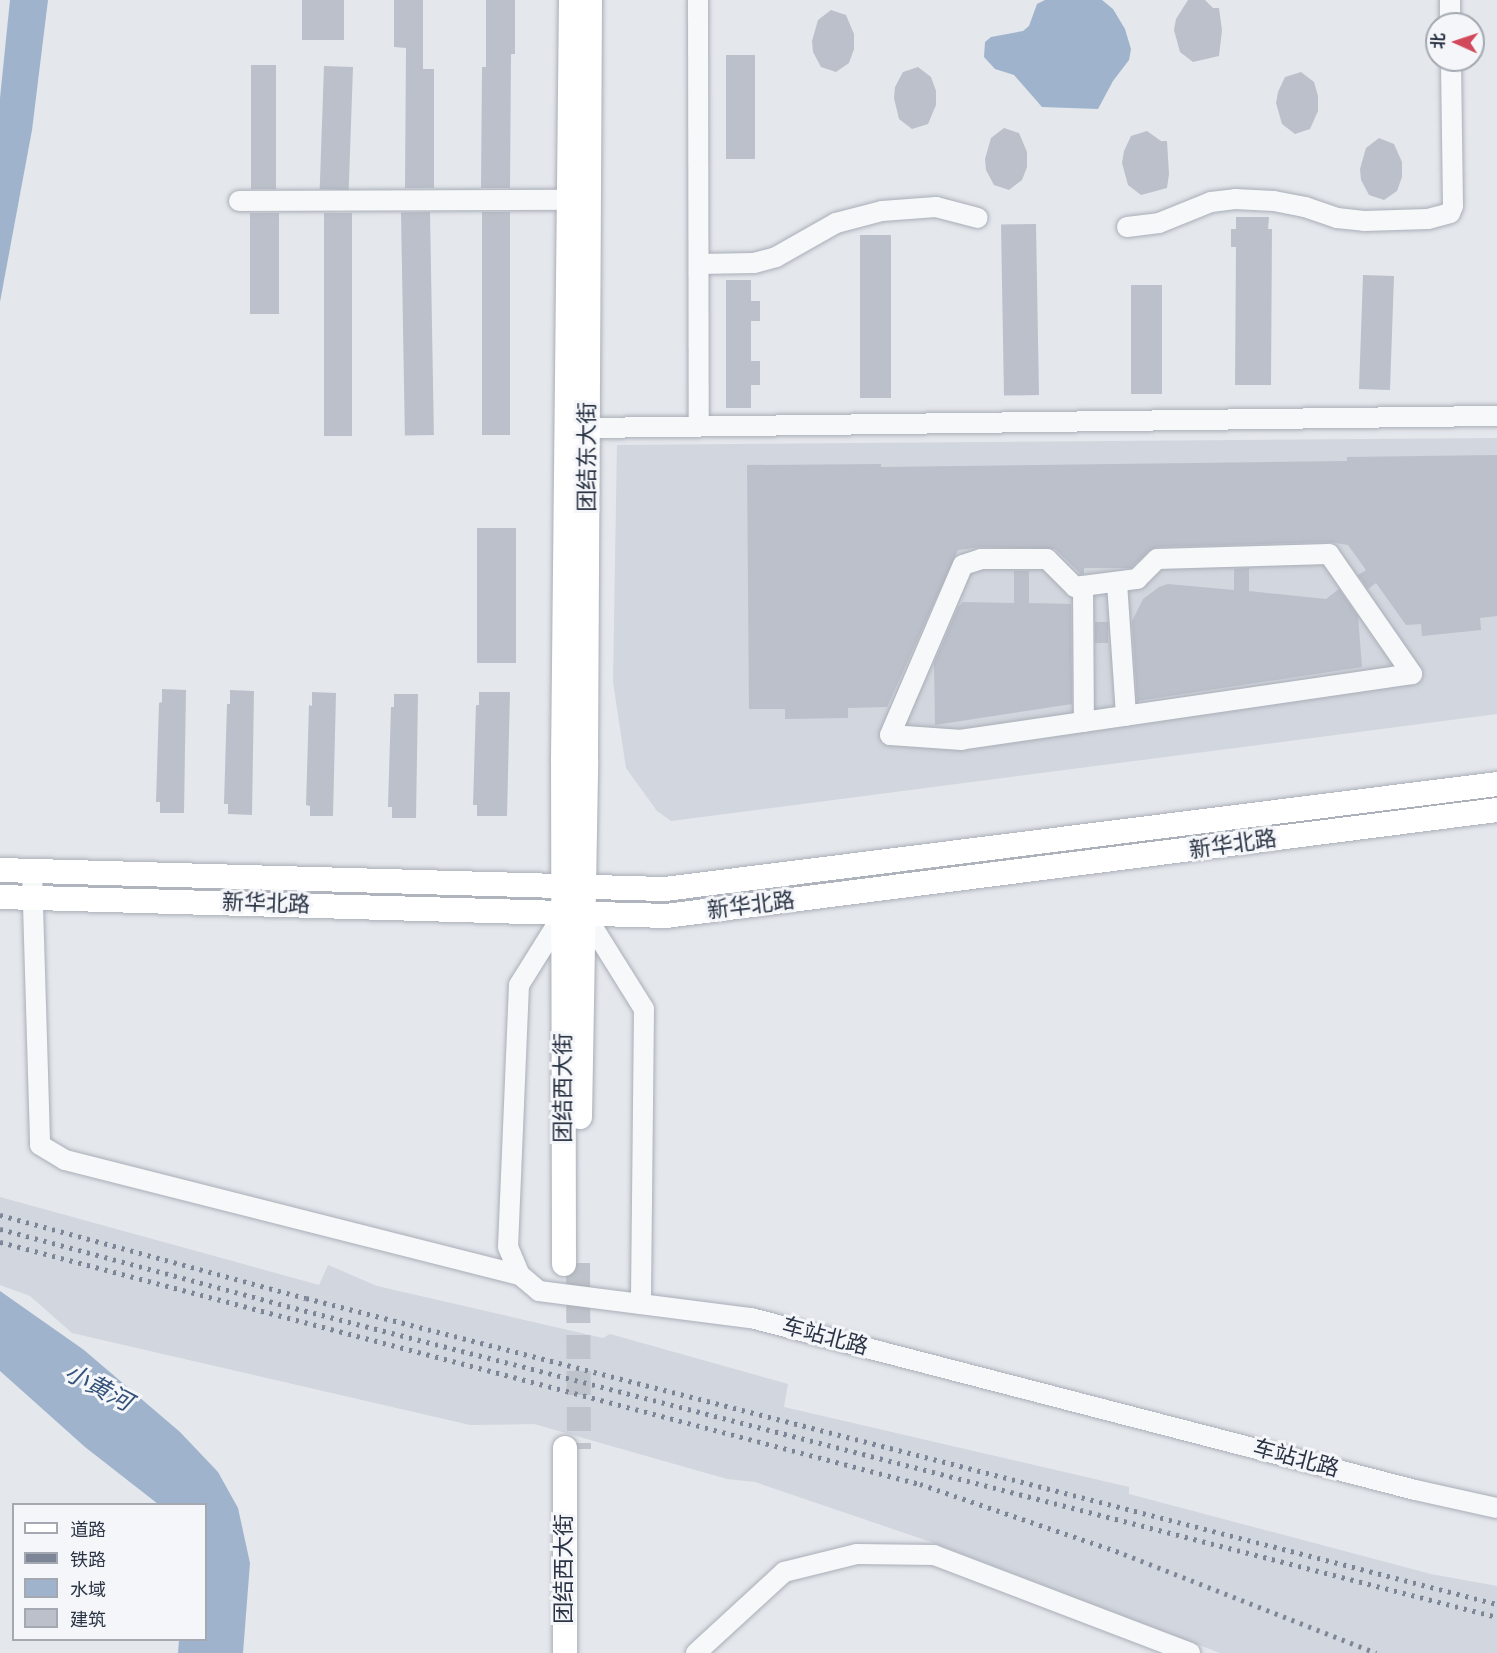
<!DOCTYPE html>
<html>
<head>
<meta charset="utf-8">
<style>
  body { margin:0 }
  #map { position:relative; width:1497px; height:1653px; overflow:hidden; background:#e4e7ec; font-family:Karla,"Noto Sans SC",sans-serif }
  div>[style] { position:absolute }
  .built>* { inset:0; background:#d2d6de }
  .water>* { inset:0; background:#9fb4cc }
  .building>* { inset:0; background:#bbc0ca; transform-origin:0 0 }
  .major-tunnel>* { height:24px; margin-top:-12px; transform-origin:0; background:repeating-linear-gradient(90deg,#bfc3cb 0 24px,transparent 0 36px) }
  .roads { filter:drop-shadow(0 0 2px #a9aeb7) drop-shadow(0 0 2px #a9aeb7) }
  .minor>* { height:20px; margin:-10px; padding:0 10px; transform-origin:10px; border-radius:10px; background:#f7f8fa }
  .major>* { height:24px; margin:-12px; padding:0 12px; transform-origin:12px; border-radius:12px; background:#fff }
  .rail>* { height:4.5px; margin-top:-2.25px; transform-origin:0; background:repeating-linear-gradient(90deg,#7d8696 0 3px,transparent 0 9px) }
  span { translate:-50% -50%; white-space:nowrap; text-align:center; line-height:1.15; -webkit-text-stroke:6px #f4f6f9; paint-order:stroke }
  .street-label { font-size:22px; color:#2b3445 }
  .water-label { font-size:24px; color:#34527a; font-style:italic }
  .legend { position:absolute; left:12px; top:1503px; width:195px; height:138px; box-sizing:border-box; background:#f4f6f9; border:2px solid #a4a8b1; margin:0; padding:8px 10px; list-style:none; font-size:18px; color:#2b3445 }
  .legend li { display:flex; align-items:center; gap:12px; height:30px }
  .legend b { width:30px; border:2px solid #a4a8b1 }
  .north { position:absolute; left:1425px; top:12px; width:60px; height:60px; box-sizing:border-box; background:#f4f6f9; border:2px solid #a4a8b1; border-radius:50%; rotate:273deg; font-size:16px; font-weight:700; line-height:24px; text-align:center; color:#2b3445 }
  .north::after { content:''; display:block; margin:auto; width:21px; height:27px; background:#d1495b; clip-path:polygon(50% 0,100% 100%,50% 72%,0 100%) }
</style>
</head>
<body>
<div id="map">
  <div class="built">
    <i style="clip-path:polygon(1497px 438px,1497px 714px,671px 821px,657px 811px,626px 768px,613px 682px,617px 445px)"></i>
    <i style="clip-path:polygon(0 1197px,319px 1285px,328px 1265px,377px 1286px,603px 1338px,610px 1334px,788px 1384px,784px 1407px,1129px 1487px,1129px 1494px,1431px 1574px,1497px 1586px,1497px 1653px,1220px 1653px,928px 1541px,755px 1482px,727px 1479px,534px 1424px,470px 1425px,72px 1333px,30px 1296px,0 1285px)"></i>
  </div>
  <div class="water">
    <i style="clip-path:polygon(10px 0,48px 0,32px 130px,0 302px,0 98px)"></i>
    <i style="clip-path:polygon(1045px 0,1102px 0,1113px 9px,1125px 29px,1131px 49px,1129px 60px,1113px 81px,1098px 109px,1042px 107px,1014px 75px,995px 69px,984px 57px,985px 42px,991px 37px,1023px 31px,1029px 26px,1037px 4px)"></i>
    <i style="clip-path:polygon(0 1291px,84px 1350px,180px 1432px,218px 1472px,238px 1508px,250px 1563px,243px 1653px,178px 1653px,179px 1640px,206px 1640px,206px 1504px,158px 1504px,85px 1447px,0 1371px)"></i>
  </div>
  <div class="building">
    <i style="left:302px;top:0;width:42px;height:40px"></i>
    <i style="clip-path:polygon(394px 0,423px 0,423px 69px,434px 69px,434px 188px,405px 188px,406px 48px,394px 47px)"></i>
    <i style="clip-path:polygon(486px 0,515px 0,515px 54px,511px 54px,510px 188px,481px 188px,482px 67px,486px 67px)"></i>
    <i style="clip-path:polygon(1188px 0,1205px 0,1213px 8px,1219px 8px,1222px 30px,1219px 56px,1193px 62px,1180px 52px,1174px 30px,1176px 19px)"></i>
    <i style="clip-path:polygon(831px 10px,846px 15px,854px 34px,854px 49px,849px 63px,836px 72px,821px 67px,813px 52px,812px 41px,818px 20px)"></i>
    <i style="left:726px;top:55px;width:29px;height:104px"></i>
    <i style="left:251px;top:65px;width:25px;height:124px"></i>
    <i style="left:324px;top:66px;width:29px;height:123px;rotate:2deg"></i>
    <i style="clip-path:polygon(918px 67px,931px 77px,936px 91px,936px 105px,928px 124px,912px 129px,899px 119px,894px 98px,895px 87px,903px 72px)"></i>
    <i style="clip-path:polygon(1301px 72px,1314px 82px,1318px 96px,1318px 111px,1310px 129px,1295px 134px,1282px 124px,1276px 103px,1278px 92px,1285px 77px)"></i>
    <i style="clip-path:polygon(1004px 128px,1019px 133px,1027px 152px,1027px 167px,1022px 180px,1009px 190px,994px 185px,986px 170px,985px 159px,991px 138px)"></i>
    <i style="clip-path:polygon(1147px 131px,1161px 141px,1167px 141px,1169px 174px,1167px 188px,1141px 195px,1128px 185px,1122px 163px,1124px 151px,1131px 136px)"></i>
    <i style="clip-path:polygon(1379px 138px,1394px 144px,1402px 162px,1402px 177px,1397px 191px,1384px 200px,1369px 195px,1361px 180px,1360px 169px,1366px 148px)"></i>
    <i style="left:430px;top:212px;width:223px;height:29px;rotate:89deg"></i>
    <i style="left:482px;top:212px;width:28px;height:223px"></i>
    <i style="left:250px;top:213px;width:29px;height:101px"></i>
    <i style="left:324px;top:213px;width:28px;height:223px"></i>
    <i style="clip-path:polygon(1236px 217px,1269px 217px,1268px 229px,1272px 229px,1271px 385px,1235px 385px,1236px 247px,1231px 247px,1231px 229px,1236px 229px)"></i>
    <i style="left:1036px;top:224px;width:171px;height:35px;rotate:89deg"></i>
    <i style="left:860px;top:235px;width:31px;height:163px"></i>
    <i style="left:1363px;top:275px;width:31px;height:114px;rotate:2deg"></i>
    <i style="clip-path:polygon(726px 280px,751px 280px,751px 301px,760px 301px,760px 321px,751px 321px,751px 361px,760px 361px,760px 385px,751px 385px,751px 408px,726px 408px)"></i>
    <i style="left:1131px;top:285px;width:31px;height:109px"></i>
    <i style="clip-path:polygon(1497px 455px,1497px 616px,1480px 618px,1481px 630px,1422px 636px,1421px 624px,1406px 625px,1376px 583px,1368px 589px,1358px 575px,1366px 570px,1348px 545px,1329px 542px,1157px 547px,1149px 551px,1131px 568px,1084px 568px,1084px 574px,1081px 574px,1055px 549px,981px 547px,958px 550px,887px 707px,848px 708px,848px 718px,785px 719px,785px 709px,749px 709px,747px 465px,881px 464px,881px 467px,1347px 461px,1347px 457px)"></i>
    <i style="left:477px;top:528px;width:39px;height:135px"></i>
    <i style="clip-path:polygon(1249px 568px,1249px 591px,1326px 599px,1339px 589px,1358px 616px,1362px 667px,1137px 701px,1132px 621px,1143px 599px,1159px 587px,1168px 584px,1234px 590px,1234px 569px)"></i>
    <i style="clip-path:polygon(1014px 571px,1029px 571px,1029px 603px,1071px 604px,1072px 704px,935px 725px,934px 663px,958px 607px,963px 602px,1014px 603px)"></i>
    <i style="left:1095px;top:622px;width:13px;height:21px"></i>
    <i style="clip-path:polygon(162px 689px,186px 690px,184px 813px,160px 813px,160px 802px,156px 802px,159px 703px,162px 702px)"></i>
    <i style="clip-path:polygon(230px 690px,254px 691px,252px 815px,228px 814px,228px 804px,224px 804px,227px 704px,230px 704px)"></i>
    <i style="clip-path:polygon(312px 692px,336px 693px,333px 816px,310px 816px,310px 806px,306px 805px,309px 705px,312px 706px)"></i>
    <i style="clip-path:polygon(479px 692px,510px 692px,507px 816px,477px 816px,477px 805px,473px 805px,476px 705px,479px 705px)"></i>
    <i style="clip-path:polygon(394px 694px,418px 694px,416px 818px,392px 818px,392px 807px,388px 807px,391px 707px,394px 707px)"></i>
  </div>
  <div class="major-tunnel">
    <i style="left:578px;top:1263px;width:186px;rotate:89.7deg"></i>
  </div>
  <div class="roads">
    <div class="minor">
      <i style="left:698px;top:0;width:426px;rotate:89.9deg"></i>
      <i style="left:1450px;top:0;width:24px;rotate:90deg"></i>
      <i style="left:239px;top:201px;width:330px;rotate:-0.2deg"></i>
      <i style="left:1127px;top:227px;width:32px;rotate:-7deg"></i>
      <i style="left:1159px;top:223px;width:56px;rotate:-22deg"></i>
      <i style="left:1211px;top:202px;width:24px;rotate:-7deg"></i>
      <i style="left:1235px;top:199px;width:39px;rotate:3deg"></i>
      <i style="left:1274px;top:201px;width:32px;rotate:11deg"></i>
      <i style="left:1305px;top:207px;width:34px;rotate:19deg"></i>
      <i style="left:1337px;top:218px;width:27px;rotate:6deg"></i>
      <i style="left:1364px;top:221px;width:64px;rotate:-1.8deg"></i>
      <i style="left:1428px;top:219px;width:23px;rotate:-15deg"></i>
      <i style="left:1450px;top:213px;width:8px;rotate:-67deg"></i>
      <i style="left:1453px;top:206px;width:146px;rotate:-90.8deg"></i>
      <i style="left:699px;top:264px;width:55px;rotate:-1deg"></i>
      <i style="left:754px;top:263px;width:23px;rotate:-15deg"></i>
      <i style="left:776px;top:257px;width:69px;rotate:-29.5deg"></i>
      <i style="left:836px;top:223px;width:48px;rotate:-14.6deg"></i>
      <i style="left:882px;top:211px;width:54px;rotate:-4.2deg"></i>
      <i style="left:936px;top:207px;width:43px;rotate:14.7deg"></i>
      <i style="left:588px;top:428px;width:909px;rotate:-0.76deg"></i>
      <i style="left:1329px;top:554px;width:146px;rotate:55.3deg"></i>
      <i style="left:1412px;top:674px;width:455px;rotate:171.7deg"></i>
      <i style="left:962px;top:740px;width:72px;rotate:-176deg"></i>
      <i style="left:890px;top:735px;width:185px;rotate:-66.8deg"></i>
      <i style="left:963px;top:565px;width:19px;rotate:-18deg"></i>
      <i style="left:981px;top:559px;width:66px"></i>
      <i style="left:1047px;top:559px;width:40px;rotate:45deg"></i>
      <i style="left:1075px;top:587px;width:63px;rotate:-7.4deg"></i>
      <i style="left:1137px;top:579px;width:28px;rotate:-45deg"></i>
      <i style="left:1157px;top:559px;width:172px;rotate:-1.7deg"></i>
      <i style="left:1117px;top:583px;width:133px;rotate:86.1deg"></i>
      <i style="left:1083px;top:586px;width:136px;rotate:89.6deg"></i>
      <i style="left:32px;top:871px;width:274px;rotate:88.3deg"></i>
      <i style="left:40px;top:1145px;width:29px;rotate:31deg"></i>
      <i style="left:65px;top:1160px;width:469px;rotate:14.2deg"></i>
      <i style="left:564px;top:913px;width:85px;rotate:122deg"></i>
      <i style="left:519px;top:985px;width:262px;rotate:92.4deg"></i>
      <i style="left:508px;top:1247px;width:30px;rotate:67deg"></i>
      <i style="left:520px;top:1275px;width:25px;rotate:40deg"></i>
      <i style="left:539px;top:1291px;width:214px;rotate:7.3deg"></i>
      <i style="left:751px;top:1318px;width:686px;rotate:14.52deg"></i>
      <i style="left:1415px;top:1490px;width:84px;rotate:12.4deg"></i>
      <i style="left:584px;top:913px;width:113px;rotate:58deg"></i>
      <i style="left:644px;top:1009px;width:295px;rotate:90.6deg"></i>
      <i style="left:696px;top:1653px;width:120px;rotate:-42.6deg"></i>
      <i style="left:784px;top:1572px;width:75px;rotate:-13.9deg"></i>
      <i style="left:857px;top:1554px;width:77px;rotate:0.7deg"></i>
      <i style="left:934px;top:1555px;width:274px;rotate:20.9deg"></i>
    </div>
    <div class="major">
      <i style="left:0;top:870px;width:665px;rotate:1.64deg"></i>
      <i style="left:665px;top:889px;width:839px;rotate:-7.19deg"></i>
      <i style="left:0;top:897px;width:666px;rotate:1.63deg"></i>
      <i style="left:666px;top:916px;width:838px;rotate:-7.27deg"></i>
      <i style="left:580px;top:1117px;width:356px;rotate:-89deg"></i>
      <i style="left:586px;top:761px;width:761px;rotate:-89.7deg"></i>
      <i style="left:564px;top:1264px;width:504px;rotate:-90.11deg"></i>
      <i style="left:563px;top:760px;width:760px;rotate:-89.4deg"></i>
      <i style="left:565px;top:1448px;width:205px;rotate:90deg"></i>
    </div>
  </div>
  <div class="rail">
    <i style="left:0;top:1215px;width:317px;rotate:15.2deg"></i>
    <i style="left:306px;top:1298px;width:1230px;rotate:14.41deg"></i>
    <i style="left:0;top:1229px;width:297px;rotate:15deg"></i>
    <i style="left:287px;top:1306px;width:1249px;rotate:14.41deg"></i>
    <i style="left:0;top:1242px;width:951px;rotate:14.74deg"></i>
    <i style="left:920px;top:1484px;width:216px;rotate:18.9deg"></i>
    <i style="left:1124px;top:1554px;width:271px;rotate:21.4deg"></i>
  </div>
  <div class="street-label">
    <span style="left:588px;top:457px;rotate:-90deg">团结东大街</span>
    <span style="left:1233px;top:845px;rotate:-8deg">新华北路</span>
    <span style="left:266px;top:904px;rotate:2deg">新华北路</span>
    <span style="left:751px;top:906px;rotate:-7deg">新华北路</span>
    <span style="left:564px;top:1088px;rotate:-90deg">团结西大街</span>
    <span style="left:825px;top:1337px;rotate:15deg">车站北路</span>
    <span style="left:1296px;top:1459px;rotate:15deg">车站北路</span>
    <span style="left:565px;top:1569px;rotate:-90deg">团结西大街</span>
  </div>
  <div class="water-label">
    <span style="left:98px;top:1388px;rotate:28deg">小黄河</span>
  </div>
  <ul class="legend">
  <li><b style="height:8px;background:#fff"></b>道路</li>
  <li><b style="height:8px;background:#7d8696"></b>铁路</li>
  <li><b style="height:16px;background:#9fb4cc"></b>水域</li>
  <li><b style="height:16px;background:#bbc0ca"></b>建筑</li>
  </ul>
  <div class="north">北</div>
</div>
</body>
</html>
